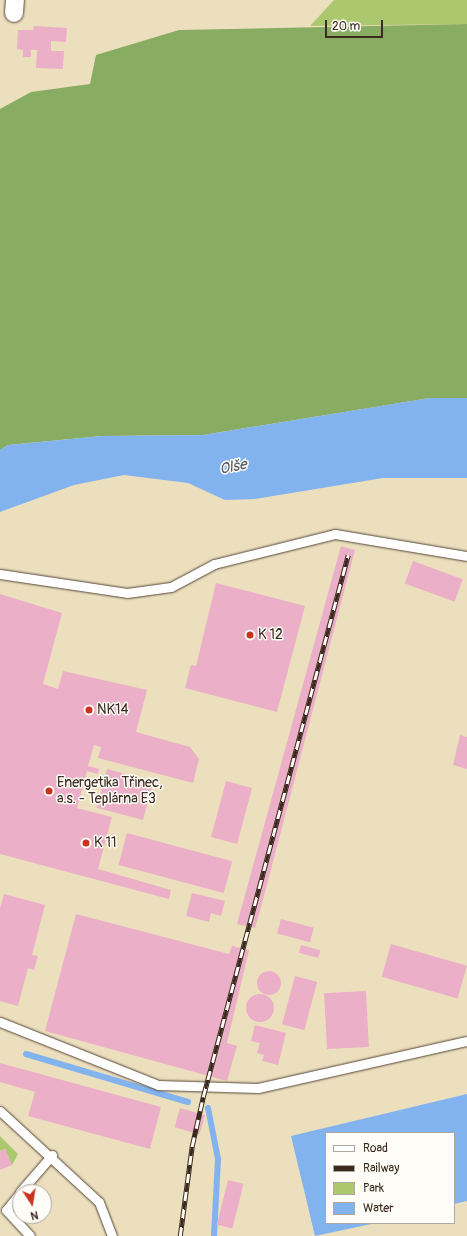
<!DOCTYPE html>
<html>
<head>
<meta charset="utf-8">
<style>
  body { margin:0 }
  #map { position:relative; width:467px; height:1236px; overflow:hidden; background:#ecdfbe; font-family:Pangolin,sans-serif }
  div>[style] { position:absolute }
  .green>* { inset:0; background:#abc86f }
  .forest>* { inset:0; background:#88ac62 }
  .water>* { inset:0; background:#83b3ee }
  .stream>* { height:6px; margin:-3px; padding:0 3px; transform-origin:3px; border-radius:3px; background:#83b3ee }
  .building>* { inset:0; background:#ebb0c7; transform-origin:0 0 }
  .round { border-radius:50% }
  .roads { filter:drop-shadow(0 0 1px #564536) drop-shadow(0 0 1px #564536) }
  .lane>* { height:9px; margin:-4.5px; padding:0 4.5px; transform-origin:4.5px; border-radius:4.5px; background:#fff }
  .street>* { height:18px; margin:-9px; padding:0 9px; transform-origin:9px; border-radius:9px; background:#fff }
  .rail>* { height:4.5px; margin-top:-2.25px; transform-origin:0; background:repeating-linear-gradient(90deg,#fdfcf7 0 9px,#3b2a1e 0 18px); box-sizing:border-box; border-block:1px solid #3b2a1e }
  .dots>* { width:11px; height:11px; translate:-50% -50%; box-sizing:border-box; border:2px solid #fdfcf7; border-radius:50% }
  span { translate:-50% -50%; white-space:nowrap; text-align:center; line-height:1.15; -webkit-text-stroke:3px #fdfcf7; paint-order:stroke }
  .poi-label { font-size:14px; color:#3b2a1e }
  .left { translate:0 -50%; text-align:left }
  .water-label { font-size:15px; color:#545a67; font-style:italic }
  .legend { position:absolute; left:325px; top:1132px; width:130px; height:92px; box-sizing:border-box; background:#fdfcf7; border:1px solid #afa8a0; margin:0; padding:5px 7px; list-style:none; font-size:12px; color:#3b2a1e }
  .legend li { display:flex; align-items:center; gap:8px; height:20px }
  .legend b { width:20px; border:1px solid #afa8a0 }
  .north { position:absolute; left:12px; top:1184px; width:40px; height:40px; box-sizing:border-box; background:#fdfcf7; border:1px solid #afa8a0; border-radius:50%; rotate:168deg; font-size:11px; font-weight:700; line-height:16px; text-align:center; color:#3b2a1e }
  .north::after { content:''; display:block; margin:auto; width:14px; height:18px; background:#c8321e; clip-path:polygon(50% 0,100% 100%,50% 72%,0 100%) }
  .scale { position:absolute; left:325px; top:20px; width:58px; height:18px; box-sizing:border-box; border:2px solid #3b2a1e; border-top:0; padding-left:5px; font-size:12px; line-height:14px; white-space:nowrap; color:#3b2a1e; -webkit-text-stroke:3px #fdfcf7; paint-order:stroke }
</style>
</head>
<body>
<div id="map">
  <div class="green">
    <i style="clip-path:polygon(334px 0,467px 0,467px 24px,310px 26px)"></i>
    <i style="clip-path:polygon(0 1136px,18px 1154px,12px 1165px,5px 1149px,0 1151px)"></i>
  </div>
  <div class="forest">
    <i style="clip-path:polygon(467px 24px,467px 398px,430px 398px,203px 435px,102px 436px,8px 445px,0 450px,0 109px,31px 92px,90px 84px,96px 55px,179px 30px)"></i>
  </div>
  <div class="water">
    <i style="clip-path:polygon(430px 398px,467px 398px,467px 478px,383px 478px,255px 499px,225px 500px,188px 483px,124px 475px,74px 485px,0 512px,0 450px,8px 445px,102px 436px,203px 435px)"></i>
    <i style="clip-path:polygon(467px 1094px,467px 1201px,454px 1204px,454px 1133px,326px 1133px,326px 1223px,376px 1223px,315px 1236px,291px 1136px)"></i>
  </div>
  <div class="stream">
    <i style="left:26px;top:1054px;width:169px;rotate:16.5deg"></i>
    <i style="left:208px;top:1108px;width:52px;rotate:78.9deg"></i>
    <i style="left:218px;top:1159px;width:77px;rotate:93deg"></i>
  </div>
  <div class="building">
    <i style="clip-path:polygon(34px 26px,67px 28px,66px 42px,51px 41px,51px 51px,64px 51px,63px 69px,36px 68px,37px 50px,31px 50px,31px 57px,23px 57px,23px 50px,17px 49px,18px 30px,33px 30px)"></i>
    <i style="clip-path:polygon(341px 546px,355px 550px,260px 911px,255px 928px,237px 924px)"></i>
    <i style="left:413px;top:561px;width:53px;height:24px;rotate:20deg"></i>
    <i style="clip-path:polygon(216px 583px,305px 606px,277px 712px,185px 688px,191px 665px,196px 666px)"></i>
    <i style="clip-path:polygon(0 594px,62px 613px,43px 684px,58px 689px,63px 671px,147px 690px,136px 732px,190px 747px,199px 759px,193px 783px,98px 758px,101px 747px,94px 745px,88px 766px,99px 769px,98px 774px,87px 771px,77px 808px,112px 817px,98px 869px,171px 890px,169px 899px,0 854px)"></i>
    <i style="clip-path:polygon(460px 735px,467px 737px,467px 769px,453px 765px)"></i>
    <i style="left:107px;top:769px;width:48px;height:40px;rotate:15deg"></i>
    <i style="left:226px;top:781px;width:27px;height:58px;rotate:15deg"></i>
    <i style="left:127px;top:833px;width:109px;height:33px;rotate:15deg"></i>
    <i style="clip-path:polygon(192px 893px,225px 901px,221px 916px,211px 913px,209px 922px,186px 916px)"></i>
    <i style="clip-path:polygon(4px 894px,45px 905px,32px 955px,38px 956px,34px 970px,28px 968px,18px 1006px,0 1001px,0 908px)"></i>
    <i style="clip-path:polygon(76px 914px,229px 954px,232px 946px,249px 950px,227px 1043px,237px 1046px,227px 1081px,45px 1031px)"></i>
    <i style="left:281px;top:919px;width:34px;height:15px;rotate:15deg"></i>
    <i style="left:391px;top:944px;width:79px;height:34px;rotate:16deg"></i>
    <i style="left:301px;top:945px;width:20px;height:8px;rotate:15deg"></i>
    <i class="round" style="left:257px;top:971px;width:24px;height:24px"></i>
    <i style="left:295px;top:976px;width:23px;height:50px;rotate:15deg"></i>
    <i style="left:366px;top:991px;width:56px;height:42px;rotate:87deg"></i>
    <i class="round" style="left:246px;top:994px;width:28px;height:28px"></i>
    <i style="clip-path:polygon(255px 1025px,286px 1033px,278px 1065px,262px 1061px,264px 1055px,257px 1053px,260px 1043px,251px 1041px)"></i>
    <i style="clip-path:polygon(0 1063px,161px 1107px,150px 1149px,28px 1116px,35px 1092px,0 1082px)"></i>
    <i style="left:180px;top:1108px;width:26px;height:20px;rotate:16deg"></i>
    <i style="clip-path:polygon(5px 1149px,12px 1165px,0 1170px,0 1151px)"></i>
    <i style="left:228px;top:1180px;width:16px;height:46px;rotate:14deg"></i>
  </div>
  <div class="roads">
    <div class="lane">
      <i style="left:0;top:574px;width:128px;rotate:8.5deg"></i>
      <i style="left:127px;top:593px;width:44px;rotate:-7.8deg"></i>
      <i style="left:171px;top:587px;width:49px;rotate:-28.1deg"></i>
      <i style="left:214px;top:564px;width:125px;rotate:-13.9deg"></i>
      <i style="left:335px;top:534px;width:134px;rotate:9.5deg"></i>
      <i style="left:0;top:1022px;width:170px;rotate:21.7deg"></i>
      <i style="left:158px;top:1085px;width:100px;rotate:1.7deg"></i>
      <i style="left:258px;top:1088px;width:214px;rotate:-12.7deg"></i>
      <i style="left:0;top:1111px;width:134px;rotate:42.6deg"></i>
      <i style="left:99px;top:1202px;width:36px;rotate:69deg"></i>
      <i style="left:20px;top:1192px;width:49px;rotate:-49.1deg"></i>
      <i style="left:20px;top:1193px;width:22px;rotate:129deg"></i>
      <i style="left:6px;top:1210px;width:35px;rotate:47deg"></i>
    </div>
    <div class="street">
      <i style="left:14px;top:13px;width:13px;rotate:-86deg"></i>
    </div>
  </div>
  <div class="rail">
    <i style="left:180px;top:1236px;width:91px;rotate:-82.4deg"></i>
    <i style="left:192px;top:1146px;width:50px;rotate:-77.3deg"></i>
    <i style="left:203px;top:1097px;width:561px;rotate:-75.02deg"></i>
  </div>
  <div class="dots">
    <i style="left:250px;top:635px;background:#c8321e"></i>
    <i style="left:89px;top:710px;background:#c8321e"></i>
    <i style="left:49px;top:791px;background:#c8321e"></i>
    <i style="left:86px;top:843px;background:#c8321e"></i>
  </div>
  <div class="poi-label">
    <span class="left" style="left:258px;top:635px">K 12</span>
    <span class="left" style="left:97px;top:710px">NK14</span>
    <span class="left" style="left:57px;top:791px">Energetika Třinec,<br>a.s. - Teplárna E3</span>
    <span class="left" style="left:94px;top:843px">K 11</span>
  </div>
  <div class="water-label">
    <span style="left:233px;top:467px;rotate:-11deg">Olše</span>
  </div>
  <ul class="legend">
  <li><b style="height:5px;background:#fff"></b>Road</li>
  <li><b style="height:5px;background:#3b2a1e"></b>Railway</li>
  <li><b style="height:11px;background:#abc86f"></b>Park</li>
  <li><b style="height:11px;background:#83b3ee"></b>Water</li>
  </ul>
  <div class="north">N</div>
  <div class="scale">20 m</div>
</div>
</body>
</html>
